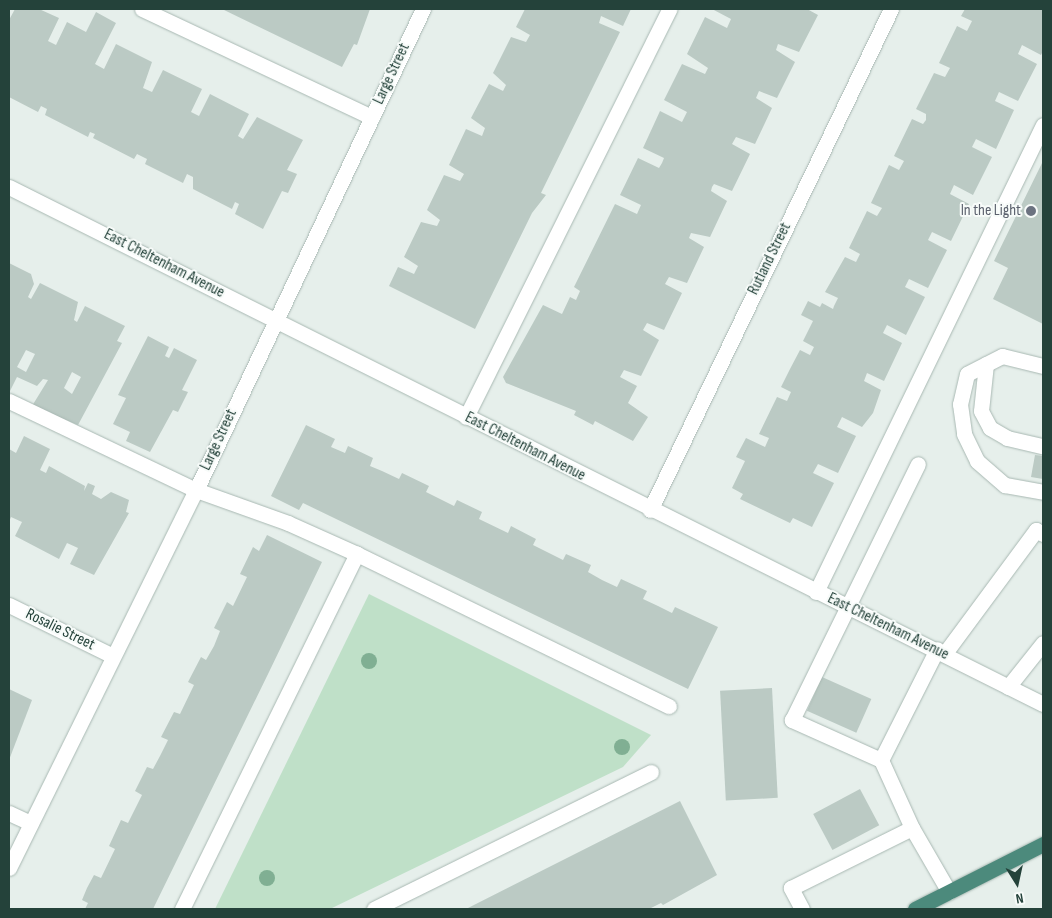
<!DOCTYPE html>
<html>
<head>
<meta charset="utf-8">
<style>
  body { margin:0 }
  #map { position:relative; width:1052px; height:918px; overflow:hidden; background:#e6efeb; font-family:"Sofia Sans Condensed",sans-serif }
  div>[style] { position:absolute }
  .green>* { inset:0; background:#bfe0c8 }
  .building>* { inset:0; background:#bbcac4; transform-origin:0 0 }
  .roads { filter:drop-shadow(0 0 1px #a8b8b2) drop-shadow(0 0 1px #a8b8b2) }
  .service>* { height:15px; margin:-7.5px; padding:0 7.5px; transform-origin:7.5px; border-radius:7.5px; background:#fff }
  .minor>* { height:15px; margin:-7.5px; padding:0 7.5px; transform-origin:7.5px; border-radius:7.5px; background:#fff }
  .tertiary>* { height:15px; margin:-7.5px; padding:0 7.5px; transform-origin:7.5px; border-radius:7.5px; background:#fff }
  .trunk>* { height:15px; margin:-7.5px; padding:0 7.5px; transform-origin:7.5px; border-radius:7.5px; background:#4c8a7c }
  .trees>* { width:16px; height:16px; margin:-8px; border-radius:50%; background:#80af93 }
  .dots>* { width:14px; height:14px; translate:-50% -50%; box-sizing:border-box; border:2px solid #f7fbf9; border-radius:50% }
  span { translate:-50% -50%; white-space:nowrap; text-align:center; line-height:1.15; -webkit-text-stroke:4px #f7fbf9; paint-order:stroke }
  .street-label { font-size:16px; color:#24423a }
  .worship-label { font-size:16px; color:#5b616d }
  .right { translate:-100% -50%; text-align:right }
  .frame { position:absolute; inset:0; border:10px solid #24423a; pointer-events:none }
  .north { position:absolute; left:992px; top:858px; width:50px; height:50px; -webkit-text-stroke:4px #f7fbf9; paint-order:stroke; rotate:170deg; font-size:14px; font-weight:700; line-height:20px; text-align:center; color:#24423a }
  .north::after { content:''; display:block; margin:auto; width:18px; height:22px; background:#24423a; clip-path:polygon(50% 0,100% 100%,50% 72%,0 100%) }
</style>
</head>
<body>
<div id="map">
  <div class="green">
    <i style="clip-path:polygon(369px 594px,651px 735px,623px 767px,330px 909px,215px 909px)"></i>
  </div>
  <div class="building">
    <i style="clip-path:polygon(15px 9px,39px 9px,59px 18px,48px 41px,56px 45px,67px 22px,86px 32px,96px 12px,116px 23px,95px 64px,104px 69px,116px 44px,152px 62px,143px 88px,152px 92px,163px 70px,202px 89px,191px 112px,199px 116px,210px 94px,249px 114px,238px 136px,243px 139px,257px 117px,303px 140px,287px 170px,297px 174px,288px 193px,282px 191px,263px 229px,235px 214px,239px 204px,235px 202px,232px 209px,193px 189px,193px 177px,187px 174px,183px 183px,145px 164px,147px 159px,137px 154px,134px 159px,93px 138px,95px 134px,90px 132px,88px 137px,45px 115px,47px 109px,41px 106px,38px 112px,9px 97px,9px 20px)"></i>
    <i style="clip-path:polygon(222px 9px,370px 9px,357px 45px,354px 44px,342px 67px)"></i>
    <i style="clip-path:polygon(525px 9px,631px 9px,623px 26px,601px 16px,599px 23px,620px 32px,541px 193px,546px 195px,532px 213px,475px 329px,389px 286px,398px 267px,414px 274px,418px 266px,404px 257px,421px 222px,437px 226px,440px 220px,427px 210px,444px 175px,460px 181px,464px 174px,449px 165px,466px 129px,482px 136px,485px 128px,471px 118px,489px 84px,503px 91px,506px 85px,493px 73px,511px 37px,526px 42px,530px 35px,516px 27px)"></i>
    <i style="clip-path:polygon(712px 9px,807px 9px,818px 15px,799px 52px,778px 44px,776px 50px,795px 62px,777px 98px,759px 91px,756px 98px,772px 108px,755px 144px,736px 137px,732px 144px,750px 154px,732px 191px,714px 184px,712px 187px,711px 191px,727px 201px,710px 237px,691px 233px,689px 238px,704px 247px,687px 283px,669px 277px,665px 284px,682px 293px,664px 330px,647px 323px,643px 330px,659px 340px,641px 376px,624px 370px,620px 377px,637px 386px,628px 403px,648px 417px,633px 441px,595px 421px,593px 425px,574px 415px,576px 411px,506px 383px,503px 377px,543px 305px,562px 314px,570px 297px,576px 300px,580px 291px,574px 287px,615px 204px,637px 214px,641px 205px,620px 195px,638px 158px,659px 168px,662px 163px,664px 158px,643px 148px,660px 111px,682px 122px,687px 112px,664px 100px,682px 64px,705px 74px,708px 68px,687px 54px,705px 17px,727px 28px,731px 19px)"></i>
    <i style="clip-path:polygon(965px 9px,1043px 9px,1043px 51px,1041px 55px,1022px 45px,1018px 54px,1037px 64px,1018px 101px,999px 92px,995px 101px,1014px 110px,996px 149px,976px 139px,972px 147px,992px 157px,973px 195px,954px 185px,950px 194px,969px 204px,951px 241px,932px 232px,928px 240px,947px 250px,928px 288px,909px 279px,905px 287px,925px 297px,906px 335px,887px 325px,883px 333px,902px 343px,884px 381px,867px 373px,864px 381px,881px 390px,873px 413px,862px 427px,842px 417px,837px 427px,856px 436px,838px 473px,818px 464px,813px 473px,834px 483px,812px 527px,793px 518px,790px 523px,740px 499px,743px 494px,732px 488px,745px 461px,736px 457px,746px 438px,765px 447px,769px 438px,759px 434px,777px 397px,787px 401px,791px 392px,781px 387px,790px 369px,800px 350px,810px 355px,814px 347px,803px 341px,813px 321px,801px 315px,808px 301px,820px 307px,822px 303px,833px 309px,834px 306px,838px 298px,825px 292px,845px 257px,856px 262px,860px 254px,849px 248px,867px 211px,877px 216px,882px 208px,871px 203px,889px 165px,899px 170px,904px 161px,894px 156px,912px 119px,923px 124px,926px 120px,926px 114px,916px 109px,934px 73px,945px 77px,950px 68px,939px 63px,957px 26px,967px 31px,972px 21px,961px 16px)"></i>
    <i style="clip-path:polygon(1043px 161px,1043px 324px,993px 299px,1008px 268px,994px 261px)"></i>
    <i style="clip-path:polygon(evenodd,9px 263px,31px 274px,34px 284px,28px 297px,31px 299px,40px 283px,78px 302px,74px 320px,77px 322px,85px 306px,125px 326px,117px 341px,122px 343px,78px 425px,32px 406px,48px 380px,43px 379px,37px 386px,17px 377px,9px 393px,9px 263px,26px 350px,35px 354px,26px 372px,17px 367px,26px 350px,9px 263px,72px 372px,81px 377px,72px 394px,64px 388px,72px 372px)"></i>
    <i style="clip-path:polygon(148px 336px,169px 347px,165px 356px,169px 358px,174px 348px,197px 360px,182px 390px,188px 392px,178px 412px,173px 410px,150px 452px,126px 441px,130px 432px,113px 424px,126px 398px,118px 395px)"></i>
    <i style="clip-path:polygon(306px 425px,335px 439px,331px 447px,345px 453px,348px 446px,373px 458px,370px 466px,382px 471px,399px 479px,402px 473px,429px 486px,426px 492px,454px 506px,457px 500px,482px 512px,479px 519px,508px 533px,511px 526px,536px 539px,533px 545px,563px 560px,566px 554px,591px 565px,588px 572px,602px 580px,617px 587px,621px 579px,647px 591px,643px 599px,658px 606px,672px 613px,675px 607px,718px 627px,688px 689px,303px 503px,299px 510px,271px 496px)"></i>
    <i style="clip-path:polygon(24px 436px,50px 449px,40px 470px,46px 473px,49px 466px,85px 486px,84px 491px,88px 483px,95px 486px,92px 494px,101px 499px,111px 492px,129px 500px,126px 512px,129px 513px,94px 575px,70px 564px,78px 548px,67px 543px,59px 559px,15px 536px,22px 522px,11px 517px,9px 522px,9px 449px,16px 453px)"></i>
    <i style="clip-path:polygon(1035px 455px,1043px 456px,1043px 479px,1031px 477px)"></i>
    <i style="clip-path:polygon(267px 535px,322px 562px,269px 672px,153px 909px,85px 909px,88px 903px,82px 900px,87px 888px,94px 875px,101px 878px,115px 849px,109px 846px,121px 820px,128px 823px,142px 795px,135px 791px,147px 767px,153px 769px,160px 756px,168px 740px,161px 737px,174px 712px,180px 714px,194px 685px,188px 682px,201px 657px,206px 660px,214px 646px,220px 631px,214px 628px,227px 602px,233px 606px,247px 577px,240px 574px,253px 547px,259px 551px)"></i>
    <i style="left:822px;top:677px;width:54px;height:37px;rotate:24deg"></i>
    <i style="left:772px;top:688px;width:110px;height:52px;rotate:87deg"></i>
    <i style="clip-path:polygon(9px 689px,32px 700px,9px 760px)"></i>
    <i style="left:860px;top:789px;width:41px;height:53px;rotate:62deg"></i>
    <i style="clip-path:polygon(680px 801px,717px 875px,663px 905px,661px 903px,649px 909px,466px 909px)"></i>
  </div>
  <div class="roads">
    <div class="service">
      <i style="left:142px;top:9px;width:254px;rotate:25.2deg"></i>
      <i style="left:986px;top:364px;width:47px;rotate:96.1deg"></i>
      <i style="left:981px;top:411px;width:19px;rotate:62deg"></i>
      <i style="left:990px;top:428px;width:20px;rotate:30deg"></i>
      <i style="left:1007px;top:438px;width:37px;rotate:13deg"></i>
      <i style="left:1043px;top:366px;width:42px;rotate:-166.3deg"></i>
      <i style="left:1002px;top:356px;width:39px;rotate:153deg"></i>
      <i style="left:967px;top:374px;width:31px;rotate:103deg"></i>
      <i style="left:960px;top:404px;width:30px;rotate:82deg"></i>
      <i style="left:964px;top:434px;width:30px;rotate:64deg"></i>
      <i style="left:977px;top:461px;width:37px;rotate:41deg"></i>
      <i style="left:1005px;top:485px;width:39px;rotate:10deg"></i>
      <i style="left:9px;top:401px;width:207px;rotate:25.5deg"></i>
      <i style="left:196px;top:490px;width:98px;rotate:19.7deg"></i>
      <i style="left:288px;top:523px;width:76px;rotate:24.2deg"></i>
      <i style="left:357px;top:554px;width:347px;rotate:26deg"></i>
      <i style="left:466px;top:417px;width:456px;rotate:-63.5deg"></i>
      <i style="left:816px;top:592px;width:519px;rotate:-64.08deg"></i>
      <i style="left:945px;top:653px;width:153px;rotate:-53.5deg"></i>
      <i style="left:1036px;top:530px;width:8px;rotate:30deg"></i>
      <i style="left:1008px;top:687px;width:56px;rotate:-51.5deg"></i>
      <i style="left:881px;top:760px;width:98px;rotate:-155.8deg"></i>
      <i style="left:792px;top:720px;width:285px;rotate:-63.8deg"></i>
      <i style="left:9px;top:813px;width:21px;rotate:25deg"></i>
      <i style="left:912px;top:828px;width:75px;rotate:-114.5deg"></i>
      <i style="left:881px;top:760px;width:124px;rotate:-63.2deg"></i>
      <i style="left:182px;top:909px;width:396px;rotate:-63.8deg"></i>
      <i style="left:374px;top:909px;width:309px;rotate:-26.3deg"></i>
      <i style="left:802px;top:909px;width:24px;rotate:-118deg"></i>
      <i style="left:791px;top:888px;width:135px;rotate:-26.4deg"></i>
      <i style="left:912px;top:828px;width:74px;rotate:60deg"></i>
    </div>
    <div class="minor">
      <i style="left:650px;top:510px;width:556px;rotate:-64.31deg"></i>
      <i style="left:9px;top:605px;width:114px;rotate:26.1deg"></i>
    </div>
    <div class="tertiary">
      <i style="left:9px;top:187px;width:1156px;rotate:26.57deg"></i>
      <i style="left:9px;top:868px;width:422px;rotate:-63.7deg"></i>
      <i style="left:196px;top:490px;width:532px;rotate:-64.74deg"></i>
    </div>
    <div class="trunk">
      <i style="left:915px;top:909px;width:144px;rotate:-26.9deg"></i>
    </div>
  </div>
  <div class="trees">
    <i style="left:369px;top:661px"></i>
    <i style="left:622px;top:747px"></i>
    <i style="left:267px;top:878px"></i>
  </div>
  <div class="dots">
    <i style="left:1031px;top:211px;background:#6b7280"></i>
  </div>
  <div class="street-label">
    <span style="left:392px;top:74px;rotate:-65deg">Large Street</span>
    <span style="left:770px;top:259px;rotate:-64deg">Rutland Street</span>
    <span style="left:164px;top:264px;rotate:27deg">East Cheltenham Avenue</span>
    <span style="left:219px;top:440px;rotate:-65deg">Large Street</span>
    <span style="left:525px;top:447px;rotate:27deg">East Cheltenham Avenue</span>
    <span style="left:888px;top:627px;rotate:26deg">East Cheltenham Avenue</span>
    <span style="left:60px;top:630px;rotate:26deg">Rosalie Street</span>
  </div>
  <div class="worship-label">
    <span class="right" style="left:1021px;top:211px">In the Light</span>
  </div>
  <div class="frame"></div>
  <div class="north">N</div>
</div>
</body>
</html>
